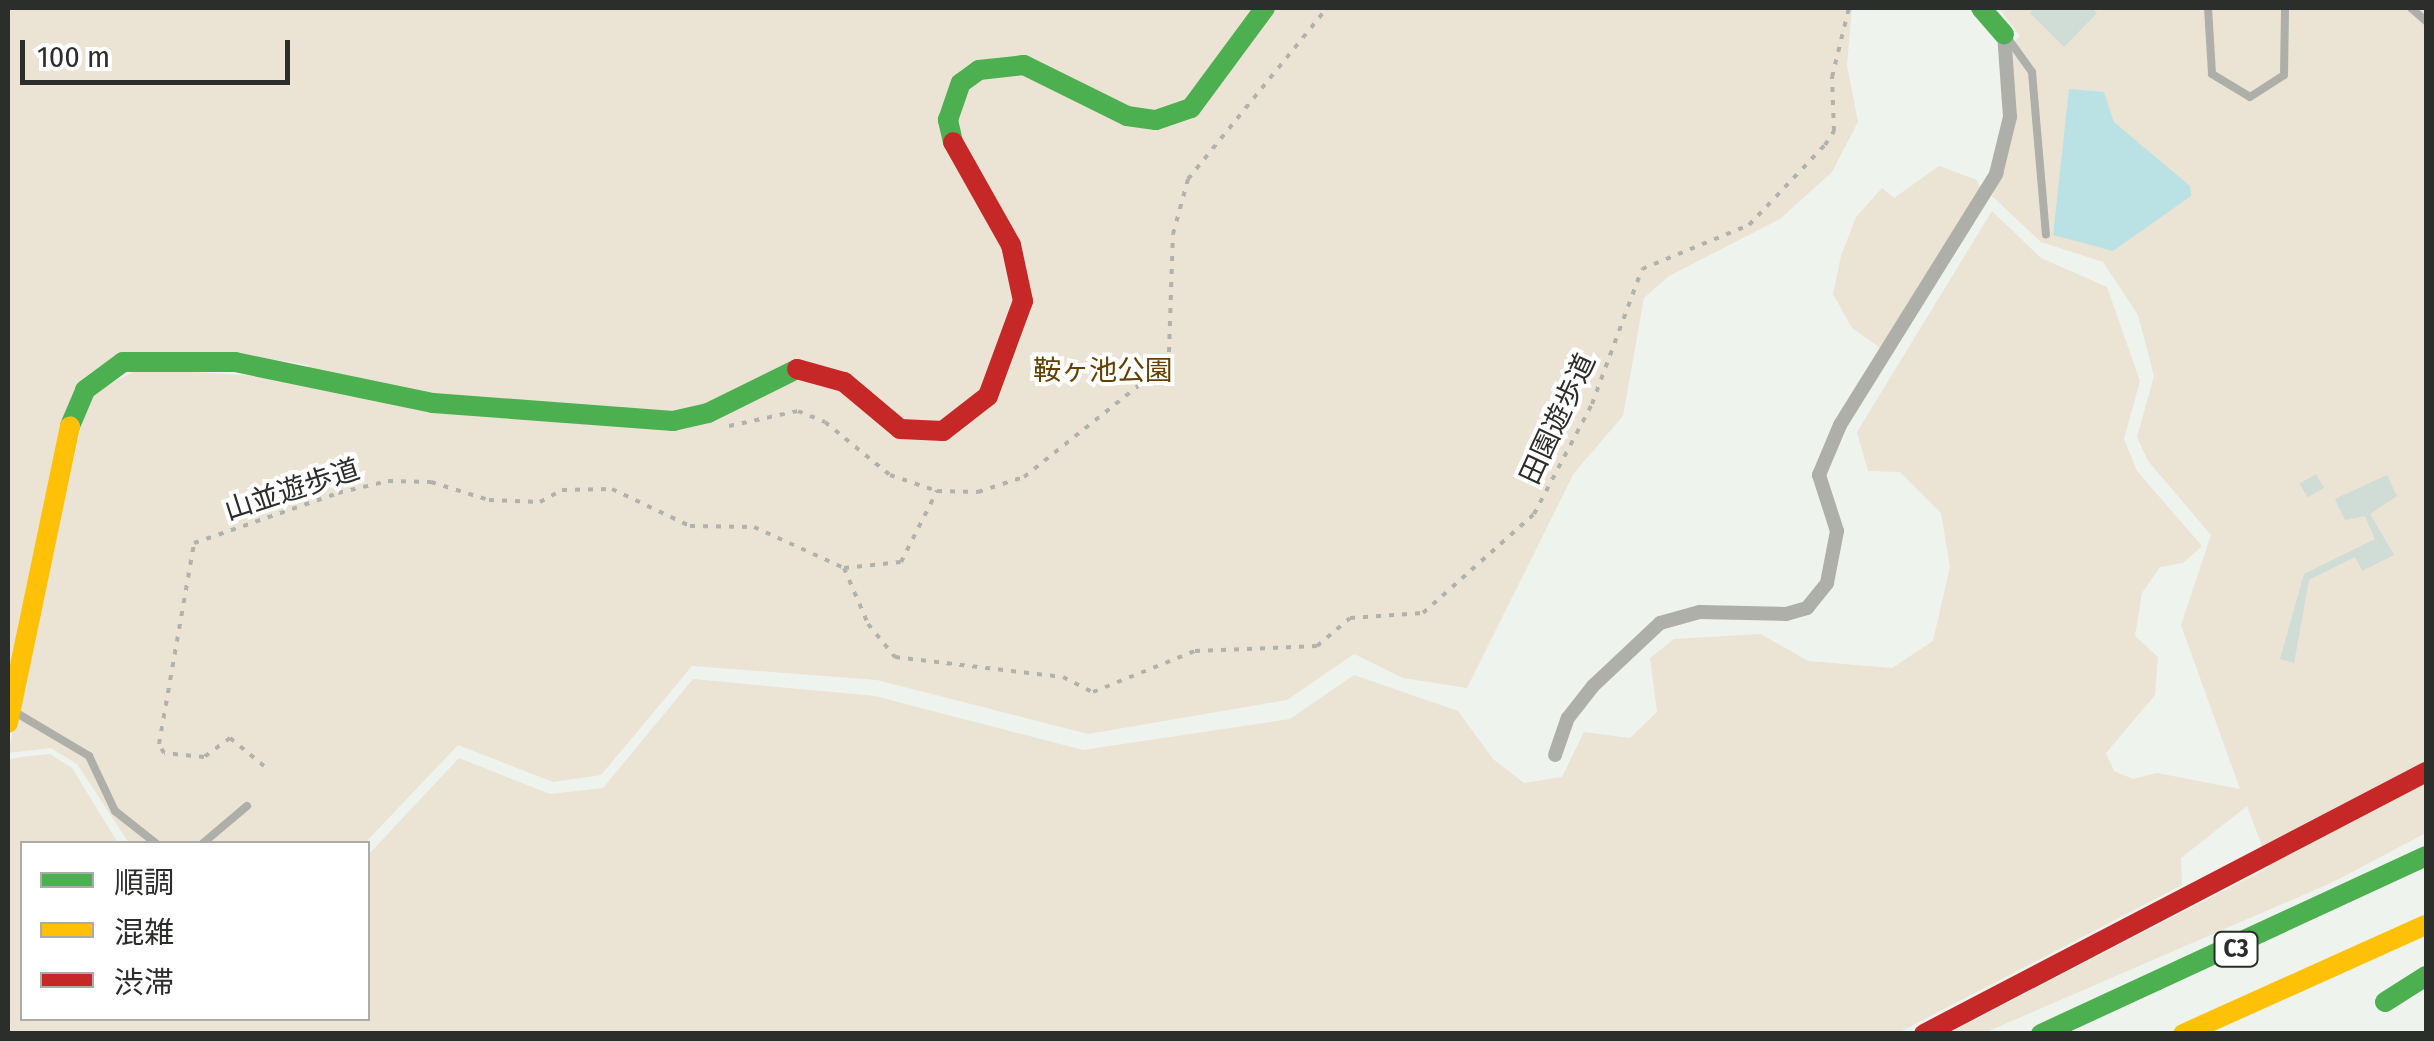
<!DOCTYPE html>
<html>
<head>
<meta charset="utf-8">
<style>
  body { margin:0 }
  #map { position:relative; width:2434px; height:1041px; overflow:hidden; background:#eff3ee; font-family:"Fira Sans Condensed","Noto Sans JP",sans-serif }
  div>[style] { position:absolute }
  .green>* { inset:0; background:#ebe3d4 }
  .water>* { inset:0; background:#bae2e4 }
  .building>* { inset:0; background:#d0dcd6; transform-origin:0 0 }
  .path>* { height:4px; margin-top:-2px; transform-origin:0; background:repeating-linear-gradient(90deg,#b0b2ad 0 5px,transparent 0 13px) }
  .lane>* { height:8px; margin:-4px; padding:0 4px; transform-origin:4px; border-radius:4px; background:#aeafa9 }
  .street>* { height:14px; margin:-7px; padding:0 7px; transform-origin:7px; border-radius:7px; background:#aeafa9 }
  .fast>* { height:20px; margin:-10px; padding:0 10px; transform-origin:10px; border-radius:10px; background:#4caf50 }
  .slow>* { height:20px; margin:-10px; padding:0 10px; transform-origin:10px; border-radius:10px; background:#ffc107 }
  .jam>* { height:20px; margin:-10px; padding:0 10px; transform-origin:10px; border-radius:10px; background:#c62828 }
  span { translate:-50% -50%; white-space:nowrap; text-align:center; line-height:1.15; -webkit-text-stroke:8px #fff; paint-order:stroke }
  .shield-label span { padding:2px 8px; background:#fff; border:2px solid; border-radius:8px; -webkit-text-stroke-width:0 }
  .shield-label { font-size:25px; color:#2c2e2b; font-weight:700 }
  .park-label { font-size:28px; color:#644100 }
  .street-label { font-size:28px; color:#2c2e2b }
  .frame { position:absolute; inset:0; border:10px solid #2c2e2b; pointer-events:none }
  .legend { position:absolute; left:20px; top:841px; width:350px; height:180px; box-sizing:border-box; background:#fff; border:2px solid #ababaa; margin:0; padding:12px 18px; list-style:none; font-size:30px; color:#2c2e2b }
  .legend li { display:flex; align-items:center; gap:20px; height:50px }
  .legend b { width:50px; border:2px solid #ababaa }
  .scale { position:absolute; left:20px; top:40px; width:270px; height:45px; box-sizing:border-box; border:5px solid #2c2e2b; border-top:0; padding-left:12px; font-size:30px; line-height:35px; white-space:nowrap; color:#2c2e2b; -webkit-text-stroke:8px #fff; paint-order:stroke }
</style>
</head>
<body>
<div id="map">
  <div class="green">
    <i style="clip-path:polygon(8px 8px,1852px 8px,1847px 65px,1858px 122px,1832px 172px,1780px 219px,1669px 276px,1644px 298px,1623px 416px,1574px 473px,1467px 688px,1403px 678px,1354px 654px,1287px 700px,1088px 734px,877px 680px,692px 666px,601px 775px,553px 782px,458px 745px,365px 843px,129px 843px,77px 764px,51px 748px,8px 753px,84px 414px,96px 391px,139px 369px,295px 378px,309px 365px,232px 353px,123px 353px,80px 382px,8px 673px)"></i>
    <i style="clip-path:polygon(1999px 8px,2426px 8px,2426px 833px,2331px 883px,1984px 1033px,1949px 1033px,2270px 867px,2247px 806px,2181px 858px,2182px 885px,1898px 1033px,8px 1034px,8px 760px,21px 757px,50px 754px,72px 768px,118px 843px,22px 844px,22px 1018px,368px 1018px,368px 855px,459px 758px,550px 794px,603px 788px,693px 679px,875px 696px,1083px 750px,1290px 719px,1354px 675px,1458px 711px,1493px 759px,1524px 783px,1562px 777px,1584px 732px,1630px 738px,1657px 712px,1650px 658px,1674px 639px,1761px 634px,1808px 661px,1892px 668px,1933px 641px,1950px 567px,1941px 513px,1900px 472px,1868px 471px,1857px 432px,1992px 211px,2041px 258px,2107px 287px,2140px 381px,2124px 439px,2137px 471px,2202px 546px,2183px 563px,2160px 567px,2142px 593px,2135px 636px,2158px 657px,2155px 695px,2106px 753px,2114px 771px,2133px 779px,2157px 773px,2240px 789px,2181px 625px,2211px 535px,2148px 461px,2137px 437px,2154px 376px,2138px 315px,2103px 262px,2041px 242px,1992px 196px,2008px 152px,2007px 49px,2020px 36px)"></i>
    <i style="clip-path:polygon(1939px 166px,1977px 180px,1982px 192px,1886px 352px,1852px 328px,1833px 294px,1841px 256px,1856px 217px,1882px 188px,1894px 198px)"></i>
  </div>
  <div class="water">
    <i style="clip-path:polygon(2069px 89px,2104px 92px,2114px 122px,2190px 186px,2191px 196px,2113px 251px,2053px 235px)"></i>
  </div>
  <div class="building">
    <i style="clip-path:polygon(2035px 8px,2092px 8px,2097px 13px,2064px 47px,2030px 13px)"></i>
    <i style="left:2316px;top:474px;width:16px;height:19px;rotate:60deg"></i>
    <i style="clip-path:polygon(2387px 475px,2397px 496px,2370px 514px,2394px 555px,2362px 571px,2355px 557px,2309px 580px,2294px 663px,2280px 659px,2304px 574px,2375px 539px,2365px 516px,2345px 520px,2335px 499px)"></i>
  </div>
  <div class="path">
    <i style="left:729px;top:426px;width:71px;rotate:-12.3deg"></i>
    <i style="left:798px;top:411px;width:29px;rotate:22deg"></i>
    <i style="left:825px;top:422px;width:84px;rotate:39.2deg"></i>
    <i style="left:890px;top:475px;width:50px;rotate:18.8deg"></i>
    <i style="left:844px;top:568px;width:61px;rotate:66.8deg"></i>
    <i style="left:868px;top:624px;width:43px;rotate:50.7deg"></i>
    <i style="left:895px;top:657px;width:169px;rotate:6.8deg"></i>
    <i style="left:1063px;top:677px;width:34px;rotate:27deg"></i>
    <i style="left:1093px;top:692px;width:110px;rotate:-21.9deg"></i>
    <i style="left:1195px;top:651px;width:122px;rotate:-2.3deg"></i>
    <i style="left:1317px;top:646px;width:43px;rotate:-40.3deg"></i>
    <i style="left:1350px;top:618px;width:73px;rotate:-3.9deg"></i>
    <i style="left:1423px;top:613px;width:149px;rotate:-41.7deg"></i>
    <i style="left:1534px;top:514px;width:124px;rotate:-62.2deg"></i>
    <i style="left:1592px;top:404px;width:144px;rotate:-69.7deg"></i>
    <i style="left:1642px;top:269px;width:116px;rotate:-22.4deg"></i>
    <i style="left:1749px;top:225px;width:110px;rotate:-46.5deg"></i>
    <i style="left:1825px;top:145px;width:17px;rotate:-57deg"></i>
    <i style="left:1834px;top:131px;width:54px;rotate:-92.1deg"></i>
    <i style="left:1832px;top:77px;width:71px;rotate:-76.2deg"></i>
    <i style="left:264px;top:766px;width:44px;rotate:-140.5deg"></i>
    <i style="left:230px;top:738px;width:32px;rotate:144deg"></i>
    <i style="left:204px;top:757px;width:40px;rotate:-174.3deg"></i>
    <i style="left:164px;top:753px;width:10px;rotate:-119deg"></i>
    <i style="left:159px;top:744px;width:204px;rotate:-80.1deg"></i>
    <i style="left:194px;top:543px;width:152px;rotate:-19.1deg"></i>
    <i style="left:338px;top:493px;width:51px;rotate:-13.5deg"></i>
    <i style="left:388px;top:481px;width:43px;rotate:1.3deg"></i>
    <i style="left:431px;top:482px;width:61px;rotate:17.2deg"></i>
    <i style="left:489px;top:500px;width:51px;rotate:2.2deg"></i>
    <i style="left:540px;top:502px;width:25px;rotate:-29deg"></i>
    <i style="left:562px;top:490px;width:50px;rotate:-1.1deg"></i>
    <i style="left:612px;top:489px;width:86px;rotate:25.4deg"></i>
    <i style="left:690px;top:526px;width:64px;rotate:0.9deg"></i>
    <i style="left:754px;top:527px;width:99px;rotate:24.5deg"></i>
    <i style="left:844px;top:568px;width:57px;rotate:-6deg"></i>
    <i style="left:901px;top:562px;width:80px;rotate:-63.1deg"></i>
    <i style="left:937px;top:491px;width:41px;rotate:1.4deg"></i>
    <i style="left:978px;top:492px;width:48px;rotate:-18.1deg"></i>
    <i style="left:1024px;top:477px;width:171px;rotate:-38.6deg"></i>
    <i style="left:1158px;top:370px;width:21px;rotate:-59deg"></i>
    <i style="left:1169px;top:352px;width:118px;rotate:-88.1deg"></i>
    <i style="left:1173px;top:234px;width:57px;rotate:-74.7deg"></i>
    <i style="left:1188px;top:179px;width:220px;rotate:-50.9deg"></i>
  </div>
  <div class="lane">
    <i style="left:2208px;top:8px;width:66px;rotate:86.5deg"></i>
    <i style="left:2212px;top:74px;width:44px;rotate:31.2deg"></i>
    <i style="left:2250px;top:97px;width:40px;rotate:-32.9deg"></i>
    <i style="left:2284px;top:75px;width:67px;rotate:-89.1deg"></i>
    <i style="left:2411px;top:8px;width:20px;rotate:41deg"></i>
    <i style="left:2007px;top:37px;width:43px;rotate:54.5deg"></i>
    <i style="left:2032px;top:72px;width:163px;rotate:85.1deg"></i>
    <i style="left:15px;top:712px;width:86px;rotate:30.7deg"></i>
    <i style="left:89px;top:756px;width:61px;rotate:64.7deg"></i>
    <i style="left:115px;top:811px;width:53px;rotate:38.2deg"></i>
    <i style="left:202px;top:844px;width:59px;rotate:-40.2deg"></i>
  </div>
  <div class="street">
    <i style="left:1555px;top:755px;width:39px;rotate:-71deg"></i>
    <i style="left:1568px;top:718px;width:41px;rotate:-52deg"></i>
    <i style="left:1593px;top:686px;width:92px;rotate:-43.2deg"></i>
    <i style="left:1660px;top:623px;width:41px;rotate:-15.4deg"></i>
    <i style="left:1700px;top:612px;width:86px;rotate:1.3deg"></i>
    <i style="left:1786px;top:614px;width:22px;rotate:-16deg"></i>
    <i style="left:1807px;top:608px;width:32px;rotate:-51deg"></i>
    <i style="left:1827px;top:583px;width:53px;rotate:-79.1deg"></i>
    <i style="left:1837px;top:531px;width:59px;rotate:-107.8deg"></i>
    <i style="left:1819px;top:475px;width:54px;rotate:-67.2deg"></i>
    <i style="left:1840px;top:425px;width:296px;rotate:-58.1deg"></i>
    <i style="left:1996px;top:174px;width:59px;rotate:-76.2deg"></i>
    <i style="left:2010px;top:117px;width:83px;rotate:-94.1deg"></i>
  </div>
  <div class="fast">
    <i style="left:1981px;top:8px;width:35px;rotate:49deg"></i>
    <i style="left:953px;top:142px;width:23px;rotate:-103deg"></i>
    <i style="left:948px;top:120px;width:39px;rotate:-71deg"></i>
    <i style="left:961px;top:83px;width:22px;rotate:-36deg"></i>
    <i style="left:979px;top:70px;width:45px;rotate:-6.3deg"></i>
    <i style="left:1024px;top:65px;width:115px;rotate:26.3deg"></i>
    <i style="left:1127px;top:116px;width:29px;rotate:8deg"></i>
    <i style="left:1156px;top:120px;width:37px;rotate:-19deg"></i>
    <i style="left:1191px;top:108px;width:124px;rotate:-53.5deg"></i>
    <i style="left:70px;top:426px;width:39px;rotate:-67deg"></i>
    <i style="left:85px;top:390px;width:47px;rotate:-36.4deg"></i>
    <i style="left:123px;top:362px;width:112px"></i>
    <i style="left:235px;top:362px;width:202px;rotate:11.7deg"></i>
    <i style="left:433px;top:403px;width:241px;rotate:4.3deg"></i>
    <i style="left:673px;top:421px;width:36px;rotate:-13deg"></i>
    <i style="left:708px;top:413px;width:99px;rotate:-26.3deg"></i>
    <i style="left:2385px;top:1002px;width:49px;rotate:-32.4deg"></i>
    <i style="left:2041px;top:1034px;width:424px;rotate:-24.8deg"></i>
  </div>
  <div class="slow">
    <i style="left:8px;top:723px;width:303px;rotate:-78.2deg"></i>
    <i style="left:2183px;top:1034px;width:266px;rotate:-24.2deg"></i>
  </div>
  <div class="jam">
    <i style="left:797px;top:369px;width:49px;rotate:15.5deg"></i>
    <i style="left:844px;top:382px;width:73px;rotate:40deg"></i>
    <i style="left:900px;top:429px;width:43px;rotate:2.7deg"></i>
    <i style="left:943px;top:431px;width:57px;rotate:-37.9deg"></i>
    <i style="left:988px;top:396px;width:101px;rotate:-69.8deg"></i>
    <i style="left:1023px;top:301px;width:57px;rotate:-102.1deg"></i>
    <i style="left:1011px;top:245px;width:118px;rotate:-119.4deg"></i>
    <i style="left:1924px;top:1034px;width:566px;rotate:-27.56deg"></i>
  </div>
  <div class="shield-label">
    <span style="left:2236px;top:949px">C3</span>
  </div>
  <div class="park-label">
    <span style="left:1103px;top:371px">鞍ヶ池公園</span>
  </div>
  <div class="street-label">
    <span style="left:1558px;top:419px;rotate:-65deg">田園遊歩道</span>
    <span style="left:292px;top:490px;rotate:-18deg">山並遊歩道</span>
  </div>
  <div class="frame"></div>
  <ul class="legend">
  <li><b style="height:12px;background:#4caf50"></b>順調</li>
  <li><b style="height:12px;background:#ffc107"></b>混雑</li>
  <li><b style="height:12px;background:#c62828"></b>渋滞</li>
  </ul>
  <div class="scale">100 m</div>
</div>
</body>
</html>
